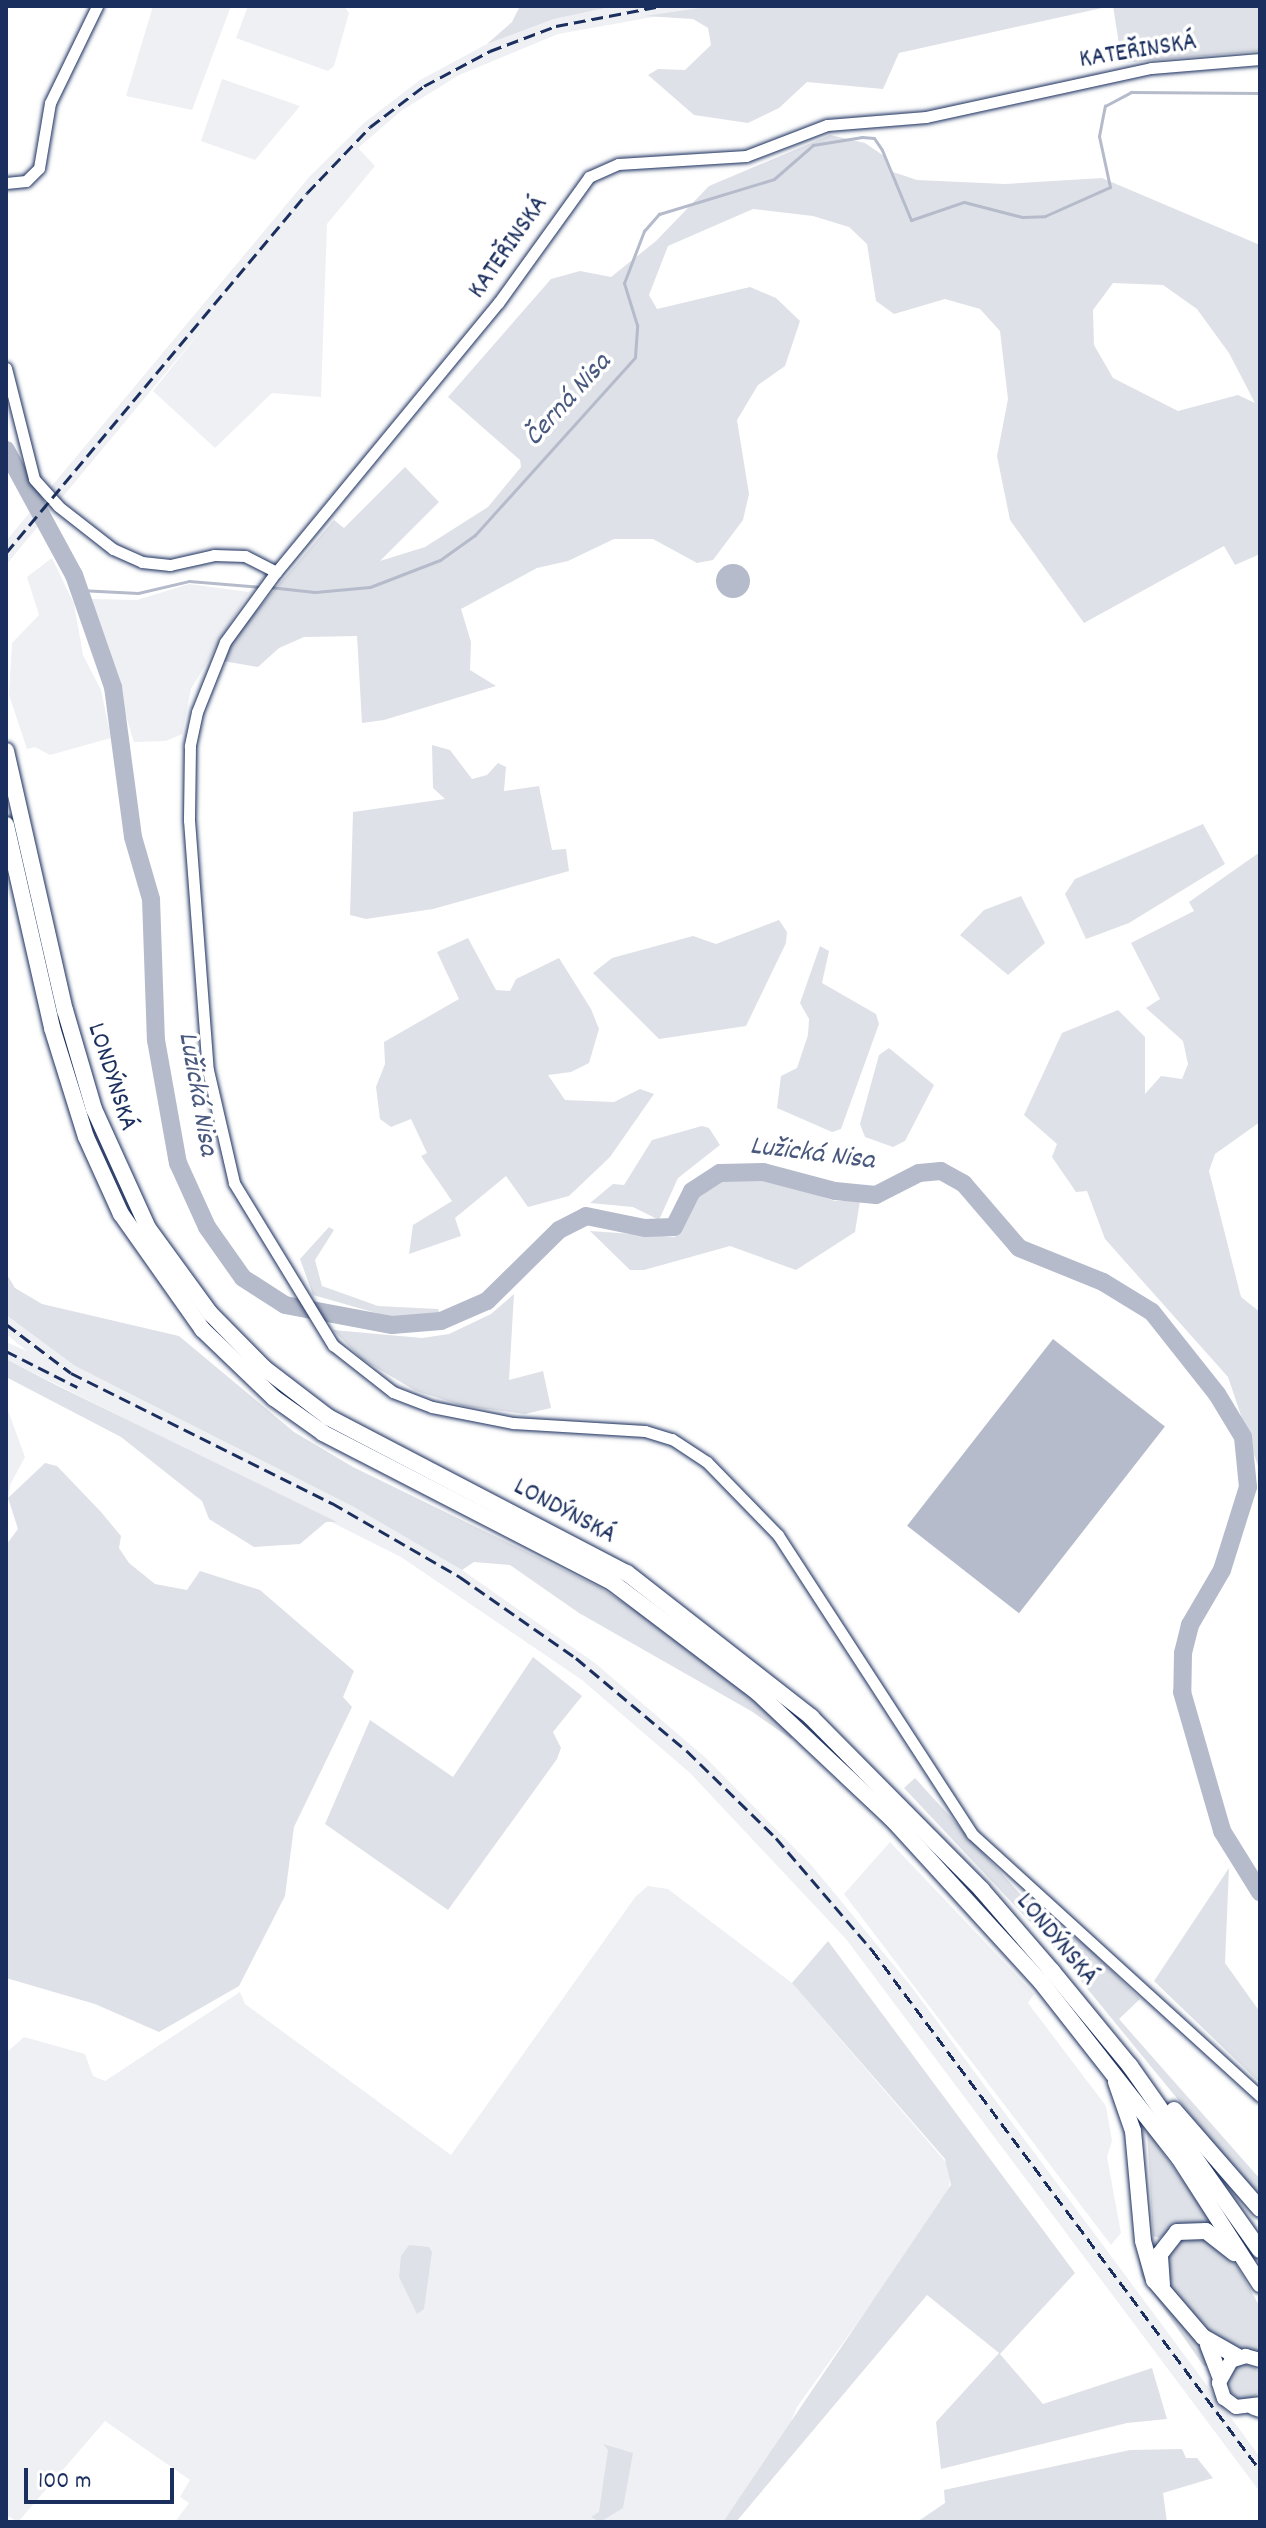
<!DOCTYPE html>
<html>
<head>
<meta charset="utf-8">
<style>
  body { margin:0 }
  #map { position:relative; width:1266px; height:2528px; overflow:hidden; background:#fff; font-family:Dekko,sans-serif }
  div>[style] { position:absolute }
  .built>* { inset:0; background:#eff0f4 }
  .green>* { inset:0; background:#dee1e7 }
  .round { border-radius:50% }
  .water>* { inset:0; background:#b5bbca; transform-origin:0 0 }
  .stream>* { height:3px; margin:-1.5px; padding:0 1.5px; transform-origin:1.5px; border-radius:1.5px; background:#b5bbca }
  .river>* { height:18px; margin:-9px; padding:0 9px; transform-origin:9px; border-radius:9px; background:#b5bbca }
  .roads { filter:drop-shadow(0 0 2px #1b2f5e) drop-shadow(0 0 2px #1b2f5e) }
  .minor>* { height:11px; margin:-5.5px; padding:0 5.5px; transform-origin:5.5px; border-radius:5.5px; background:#fff }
  .major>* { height:14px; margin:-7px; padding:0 7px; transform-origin:7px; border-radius:7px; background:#fff }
  .highway>* { height:16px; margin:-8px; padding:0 8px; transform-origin:8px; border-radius:8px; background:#fff }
  .rail>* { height:3px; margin-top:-1.5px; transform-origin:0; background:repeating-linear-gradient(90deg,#1b2f5e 0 12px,transparent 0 18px) }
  span { translate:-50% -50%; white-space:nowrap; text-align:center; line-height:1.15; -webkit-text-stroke:7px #fff; paint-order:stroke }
  .street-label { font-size:26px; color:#1b2f5e }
  .water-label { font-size:28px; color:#49597e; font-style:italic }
  .frame { position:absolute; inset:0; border:8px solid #1b2f5e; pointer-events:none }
  .scale { position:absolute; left:24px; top:2468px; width:150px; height:36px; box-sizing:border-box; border:4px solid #1b2f5e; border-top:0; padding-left:10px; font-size:24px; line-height:28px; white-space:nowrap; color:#1b2f5e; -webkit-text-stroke:6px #fff; paint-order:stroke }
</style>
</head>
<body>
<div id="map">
  <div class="built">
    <i style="clip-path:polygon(153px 6px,231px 6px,192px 110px,126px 96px)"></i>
    <i style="clip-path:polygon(248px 6px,344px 6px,349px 13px,334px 66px,328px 71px,236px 38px)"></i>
    <i style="clip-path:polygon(615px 6px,714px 6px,558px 34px,459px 75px,401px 111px,358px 148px,375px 166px,327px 224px,321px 397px,272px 393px,215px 448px,153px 391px,203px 328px,6px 565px,6px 541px,310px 176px,365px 122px,420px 80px,487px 44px,554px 19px)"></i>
    <i style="clip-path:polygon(222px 79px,300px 106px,255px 160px,201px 141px)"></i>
    <i style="clip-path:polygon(52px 558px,74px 604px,83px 655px,101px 690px,111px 738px,50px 755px,35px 747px,27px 749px,9px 695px,12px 643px,39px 615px,27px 577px)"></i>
    <i style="clip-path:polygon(189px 584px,249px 592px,191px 689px,182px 734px,166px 741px,134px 742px,90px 599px,137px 600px)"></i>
    <i style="clip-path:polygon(6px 1315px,75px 1366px,352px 1506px,462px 1570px,595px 1663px,707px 1759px,813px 1867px,910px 1985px,1260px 2457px,1260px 2492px,846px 1939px,690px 1773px,582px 1680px,401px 1557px,6px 1359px,6px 1342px,27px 1351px,6px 1334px)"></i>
    <i style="clip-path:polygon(6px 1405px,25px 1457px,10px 1485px,6px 1518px)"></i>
    <i style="clip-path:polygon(890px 1842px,1034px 1994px,1028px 2003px,1106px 2106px,1112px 2141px,1107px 2157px,1121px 2233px,1111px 2245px,844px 1894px)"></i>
    <i style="clip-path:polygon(648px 1886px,668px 1889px,792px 1983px,950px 2167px,949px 2195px,797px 2407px,787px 2431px,723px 2522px,175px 2522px,189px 2503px,180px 2497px,190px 2480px,105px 2421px,18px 2522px,6px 2515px,6px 2053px,24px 2037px,85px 2054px,93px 2076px,105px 2081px,240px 1992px,245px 2004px,451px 2155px,636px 1896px)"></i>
  </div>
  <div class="green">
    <i style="clip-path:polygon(520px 6px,562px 7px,615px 6px,554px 19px,487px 44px,512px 22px)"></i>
    <i style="clip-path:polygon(714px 6px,1111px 6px,899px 53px,883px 89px,807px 82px,779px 108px,748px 123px,694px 115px,648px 75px,658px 69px,685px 70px,711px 45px,708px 28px,693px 19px,645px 16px)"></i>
    <i style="clip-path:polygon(1113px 6px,1260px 6px,1260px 51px,1122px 63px)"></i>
    <i style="clip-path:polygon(evenodd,830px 135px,865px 143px,884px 156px,890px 171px,917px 180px,1005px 184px,1102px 178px,1260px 245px,1260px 554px,1235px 565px,1224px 546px,1084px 623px,1010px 520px,997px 456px,1008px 399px,1000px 331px,980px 309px,945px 299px,894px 314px,876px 301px,867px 244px,849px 227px,813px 216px,753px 209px,668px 246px,649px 295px,657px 309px,750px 287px,776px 298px,800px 321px,785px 366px,758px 385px,737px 420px,749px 494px,743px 520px,713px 560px,697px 563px,653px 539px,614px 539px,568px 561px,537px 568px,461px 609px,471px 642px,470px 670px,496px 686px,384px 720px,362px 723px,357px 636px,304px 637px,279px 648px,258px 667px,223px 661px,229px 643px,334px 520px,344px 528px,405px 467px,439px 502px,380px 561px,425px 547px,488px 507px,521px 467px,520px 460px,448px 397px,551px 279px,580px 271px,611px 277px,656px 241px,709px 186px,830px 135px,1113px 283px,1163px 285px,1197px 309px,1229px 353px,1255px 403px,1238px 395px,1178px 411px,1113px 378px,1094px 345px,1093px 310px,1113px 283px)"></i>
    <i style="clip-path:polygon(432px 745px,450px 750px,472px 779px,487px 775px,498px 763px,506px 767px,504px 791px,539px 786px,552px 850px,566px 849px,569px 871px,433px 909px,366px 919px,350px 915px,353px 812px,445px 799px,433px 788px)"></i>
    <i style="clip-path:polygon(1203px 824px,1225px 864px,1129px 923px,1086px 939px,1065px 894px,1075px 879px)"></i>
    <i style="clip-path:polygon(1260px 852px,1260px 1122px,1215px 1154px,1209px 1171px,1241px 1297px,1260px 1312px,1260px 1472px,1228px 1377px,1105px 1239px,1087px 1191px,1076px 1192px,1052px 1157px,1057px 1144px,1024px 1115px,1062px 1033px,1118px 1010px,1145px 1037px,1145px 1094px,1161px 1076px,1182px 1079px,1188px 1064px,1183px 1041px,1146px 1008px,1160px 999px,1131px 943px,1194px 911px,1189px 902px)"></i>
    <i style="clip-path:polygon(1021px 896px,1045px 943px,1008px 975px,960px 935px,984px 910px)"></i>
    <i style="clip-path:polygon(779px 920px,787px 932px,786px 943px,746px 1026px,659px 1039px,593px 973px,612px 958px,693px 936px,716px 944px)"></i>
    <i style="clip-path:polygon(468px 938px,496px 990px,510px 991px,516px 979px,559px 958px,591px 1009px,599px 1029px,589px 1063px,571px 1072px,548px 1075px,565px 1100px,614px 1102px,640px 1089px,654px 1094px,610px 1157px,569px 1196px,528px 1207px,506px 1176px,455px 1218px,461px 1236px,409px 1254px,413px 1225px,452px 1201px,421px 1156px,427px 1153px,411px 1119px,391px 1127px,380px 1119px,376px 1087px,385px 1064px,384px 1042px,459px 999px,437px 952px)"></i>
    <i style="clip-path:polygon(820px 946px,829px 951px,822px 983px,876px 1014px,879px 1024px,841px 1129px,832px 1132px,777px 1108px,781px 1076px,797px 1068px,808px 1035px,809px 1019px,800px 1003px)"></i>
    <i style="clip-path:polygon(889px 1048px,934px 1085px,905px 1141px,893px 1147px,865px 1137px,860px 1124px,879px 1055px)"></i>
    <i style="clip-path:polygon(702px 1126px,709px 1128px,720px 1145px,678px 1178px,659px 1220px,633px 1207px,590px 1203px,613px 1184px,624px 1185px,652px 1140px)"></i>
    <i style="clip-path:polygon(766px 1178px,835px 1201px,860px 1201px,855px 1232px,796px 1270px,730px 1246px,644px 1270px,630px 1270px,590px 1231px,675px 1237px,698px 1194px,723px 1181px)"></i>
    <i style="clip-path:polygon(329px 1227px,334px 1230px,315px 1260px,322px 1286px,378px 1306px,438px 1309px,441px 1315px,390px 1317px,313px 1295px,300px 1259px)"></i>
    <i style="clip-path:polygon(6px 1273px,15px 1288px,42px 1304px,179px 1336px,294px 1432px,353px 1467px,599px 1587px,686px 1642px,794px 1735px,791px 1739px,751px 1711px,579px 1613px,510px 1565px,474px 1562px,462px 1570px,352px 1506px,75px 1366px,6px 1315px)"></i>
    <i style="clip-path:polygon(514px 1294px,509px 1380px,543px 1371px,551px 1408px,525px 1414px,464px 1406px,416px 1391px,362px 1359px,333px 1330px,422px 1338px,449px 1334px,491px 1314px)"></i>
    <i style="clip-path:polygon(6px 1359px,56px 1385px,337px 1522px,326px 1522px,300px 1544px,254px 1547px,209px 1519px,202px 1501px,121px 1437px,6px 1377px)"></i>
    <i style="clip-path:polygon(45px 1463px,57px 1466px,101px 1512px,121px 1536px,119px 1548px,129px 1563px,155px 1584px,187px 1590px,200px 1571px,260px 1590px,354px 1671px,343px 1697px,352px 1707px,294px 1827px,285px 1896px,239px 1986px,159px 2032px,95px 2004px,6px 1978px,6px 1545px,18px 1529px,8px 1498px)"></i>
    <i style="clip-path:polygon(533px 1657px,582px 1696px,553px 1732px,561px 1748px,557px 1759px,448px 1910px,325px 1824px,370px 1720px,453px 1777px)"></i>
    <i style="clip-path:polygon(915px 1778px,1022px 1896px,1091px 1950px,1140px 1999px,1119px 2019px,1260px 2179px,1260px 2200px,1050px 1943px,904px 1788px)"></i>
    <i style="clip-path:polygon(1229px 1868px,1225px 1963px,1260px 2012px,1260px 2083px,1154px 1981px)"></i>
    <i style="clip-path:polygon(828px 1941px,1075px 2273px,1000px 2354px,1043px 2404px,1152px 2368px,1167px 2419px,1127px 2423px,941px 2469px,936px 2422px,999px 2353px,927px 2295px,736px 2522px,723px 2522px,951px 2185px,945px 2159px,792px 1983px)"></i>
    <i style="clip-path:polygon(1147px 2130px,1209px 2218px,1207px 2223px,1179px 2224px,1160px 2238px,1153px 2236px)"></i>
    <i style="clip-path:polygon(1132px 2211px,1160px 2298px,1201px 2344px,1211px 2368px,1203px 2365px,1141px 2276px)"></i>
    <i style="clip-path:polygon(1183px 2239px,1208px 2239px,1237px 2266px,1260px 2307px,1260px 2353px,1220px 2344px,1172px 2289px,1166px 2257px)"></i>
    <i style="clip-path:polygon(409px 2245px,429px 2247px,432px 2252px,424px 2309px,417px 2314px,399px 2277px,401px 2256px)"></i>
    <i class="round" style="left:1228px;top:2365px;width:34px;height:34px"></i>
    <i style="clip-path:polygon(603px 2444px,633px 2453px,623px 2508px,600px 2522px,591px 2517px,599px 2512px,608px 2450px)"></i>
    <i style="clip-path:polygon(1182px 2449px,1186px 2458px,1197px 2458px,1213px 2478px,1163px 2493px,1167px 2522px,917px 2522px,945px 2503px,944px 2490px,1130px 2450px)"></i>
  </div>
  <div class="water">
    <i class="round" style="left:716px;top:564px;width:34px;height:34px"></i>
    <i style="left:1053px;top:1339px;width:142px;height:237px;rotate:38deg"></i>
  </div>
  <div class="stream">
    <i style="left:269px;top:587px;width:46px;rotate:6.2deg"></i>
    <i style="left:315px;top:592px;width:55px;rotate:-5.2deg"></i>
    <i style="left:370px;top:587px;width:75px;rotate:-21.1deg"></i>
    <i style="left:440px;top:560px;width:43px;rotate:-35.5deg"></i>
    <i style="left:475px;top:535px;width:239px;rotate:-48deg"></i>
    <i style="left:635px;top:357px;width:32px;rotate:-86deg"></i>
    <i style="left:637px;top:325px;width:44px;rotate:-107.2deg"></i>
    <i style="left:624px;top:283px;width:56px;rotate:-69deg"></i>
    <i style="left:644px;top:231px;width:23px;rotate:-49deg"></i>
    <i style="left:659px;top:214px;width:120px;rotate:-16.9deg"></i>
    <i style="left:774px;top:179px;width:52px;rotate:-41.1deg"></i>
    <i style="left:813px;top:145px;width:50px;rotate:-9.3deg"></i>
    <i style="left:862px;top:137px;width:12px;rotate:5deg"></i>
    <i style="left:874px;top:138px;width:14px;rotate:56deg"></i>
    <i style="left:882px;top:150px;width:76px;rotate:67.5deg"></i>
    <i style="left:911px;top:220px;width:56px;rotate:-18.8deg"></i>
    <i style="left:964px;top:202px;width:60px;rotate:14.5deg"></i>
    <i style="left:1022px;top:217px;width:23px;rotate:-2deg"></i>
    <i style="left:1045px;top:216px;width:71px;rotate:-24deg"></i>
    <i style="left:1110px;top:187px;width:52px;rotate:-102.2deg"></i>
    <i style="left:1099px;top:136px;width:31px;rotate:-79deg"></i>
    <i style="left:1105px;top:106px;width:30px;rotate:-28deg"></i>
    <i style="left:1131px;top:92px;width:129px;rotate:0.4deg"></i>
    <i style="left:79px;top:590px;width:59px;rotate:2.9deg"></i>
    <i style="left:138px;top:593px;width:52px;rotate:-13.2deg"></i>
    <i style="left:189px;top:581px;width:72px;rotate:4.8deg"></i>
  </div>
  <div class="river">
    <i style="left:6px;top:450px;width:142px;rotate:61.5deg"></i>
    <i style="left:74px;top:575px;width:119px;rotate:70.8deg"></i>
    <i style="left:113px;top:687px;width:151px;rotate:82.4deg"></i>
    <i style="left:133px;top:837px;width:65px;rotate:73.8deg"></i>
    <i style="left:151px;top:899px;width:141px;rotate:88deg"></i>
    <i style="left:156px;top:1040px;width:125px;rotate:79.9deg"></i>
    <i style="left:178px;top:1163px;width:70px;rotate:65.6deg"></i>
    <i style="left:207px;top:1227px;width:62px;rotate:54.8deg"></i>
    <i style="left:243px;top:1278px;width:50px;rotate:32.7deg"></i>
    <i style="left:285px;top:1305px;width:109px;rotate:10.6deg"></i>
    <i style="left:392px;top:1325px;width:49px;rotate:-4.7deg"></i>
    <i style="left:441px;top:1321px;width:50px;rotate:-23.5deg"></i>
    <i style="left:487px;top:1301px;width:101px;rotate:-44.6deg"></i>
    <i style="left:559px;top:1230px;width:30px;rotate:-27deg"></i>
    <i style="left:586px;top:1216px;width:60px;rotate:11.5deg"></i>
    <i style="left:645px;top:1228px;width:29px;rotate:-2deg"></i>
    <i style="left:674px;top:1227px;width:40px;rotate:-63.4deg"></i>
    <i style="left:692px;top:1191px;width:33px;rotate:-33deg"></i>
    <i style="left:720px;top:1173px;width:43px;rotate:-1.3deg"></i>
    <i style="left:763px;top:1172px;width:74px;rotate:14.8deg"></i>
    <i style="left:835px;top:1191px;width:41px;rotate:5.6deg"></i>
    <i style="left:876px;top:1195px;width:48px;rotate:-27.1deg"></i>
    <i style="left:919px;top:1173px;width:22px;rotate:-5deg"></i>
    <i style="left:941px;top:1171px;width:26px;rotate:29deg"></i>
    <i style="left:964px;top:1184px;width:84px;rotate:49.3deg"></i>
    <i style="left:1019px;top:1248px;width:91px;rotate:22deg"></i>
    <i style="left:1103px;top:1282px;width:57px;rotate:31.5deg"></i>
    <i style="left:1152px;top:1312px;width:105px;rotate:51.6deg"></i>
    <i style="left:1217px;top:1394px;width:50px;rotate:58.8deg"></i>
    <i style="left:1243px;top:1437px;width:50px;rotate:84.3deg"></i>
    <i style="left:1248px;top:1487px;width:87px;rotate:107.4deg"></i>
    <i style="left:1222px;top:1570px;width:64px;rotate:120.2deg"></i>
    <i style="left:1190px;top:1625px;width:29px;rotate:104deg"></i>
    <i style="left:1183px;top:1653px;width:39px;rotate:91deg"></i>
    <i style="left:1182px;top:1692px;width:145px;rotate:73.9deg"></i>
    <i style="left:1222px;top:1831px;width:72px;rotate:58.1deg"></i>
  </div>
  <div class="roads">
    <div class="minor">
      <i style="left:1260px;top:59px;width:109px;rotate:175.3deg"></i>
      <i style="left:1151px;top:68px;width:230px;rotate:167.7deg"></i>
      <i style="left:926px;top:117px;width:99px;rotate:175.4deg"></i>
      <i style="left:827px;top:125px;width:87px;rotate:159.1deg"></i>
      <i style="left:746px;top:156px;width:128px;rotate:176.4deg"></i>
      <i style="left:618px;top:164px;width:32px;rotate:156deg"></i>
      <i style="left:589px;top:177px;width:155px;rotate:125.8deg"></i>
      <i style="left:498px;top:303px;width:349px;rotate:129.5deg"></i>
      <i style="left:276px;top:572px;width:87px;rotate:126.1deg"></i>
      <i style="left:225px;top:642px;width:75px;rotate:111.8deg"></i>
      <i style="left:197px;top:712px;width:35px;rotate:102deg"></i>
      <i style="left:190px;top:746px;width:74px;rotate:90.8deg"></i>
      <i style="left:189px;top:820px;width:251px;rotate:85.7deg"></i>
      <i style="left:208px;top:1070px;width:116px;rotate:77deg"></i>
      <i style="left:234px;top:1183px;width:190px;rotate:58.6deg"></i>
      <i style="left:333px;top:1345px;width:76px;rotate:38.1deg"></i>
      <i style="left:393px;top:1392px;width:42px;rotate:21deg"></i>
      <i style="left:432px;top:1407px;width:83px;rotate:11.2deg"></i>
      <i style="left:513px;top:1423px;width:132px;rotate:3.5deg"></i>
      <i style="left:645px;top:1431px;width:28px;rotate:17deg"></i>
      <i style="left:672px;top:1439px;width:42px;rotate:33.3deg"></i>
      <i style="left:707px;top:1462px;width:102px;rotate:45.8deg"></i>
      <i style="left:778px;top:1535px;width:356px;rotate:57deg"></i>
      <i style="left:972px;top:1834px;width:389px;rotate:42.3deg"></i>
      <i style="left:6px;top:183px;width:20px;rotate:-6deg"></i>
      <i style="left:26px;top:181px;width:18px;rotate:-45deg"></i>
      <i style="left:39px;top:168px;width:66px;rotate:-80.4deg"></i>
      <i style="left:50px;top:103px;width:108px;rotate:-64.1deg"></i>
      <i style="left:6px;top:368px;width:114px;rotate:75.8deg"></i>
      <i style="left:34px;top:479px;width:36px;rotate:48deg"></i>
      <i style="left:58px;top:506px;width:70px;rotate:38deg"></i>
      <i style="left:113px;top:549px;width:32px;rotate:24deg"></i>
      <i style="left:142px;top:562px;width:28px;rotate:6deg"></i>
      <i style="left:170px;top:565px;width:45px;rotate:-12.8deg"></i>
      <i style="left:214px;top:555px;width:31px;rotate:2deg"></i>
      <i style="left:245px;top:556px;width:35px;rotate:27deg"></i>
    </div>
    <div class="major">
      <i style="left:1260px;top:2360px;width:15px;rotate:-164deg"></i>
      <i style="left:1246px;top:2356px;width:16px;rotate:162deg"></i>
      <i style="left:1231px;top:2361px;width:25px;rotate:119deg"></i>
      <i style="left:1219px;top:2383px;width:16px;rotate:72deg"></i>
      <i style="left:1224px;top:2398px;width:15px;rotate:37deg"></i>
      <i style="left:1236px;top:2407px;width:24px;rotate:-7deg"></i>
    </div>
    <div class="highway">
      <i style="left:6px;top:751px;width:266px;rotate:77.2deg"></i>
      <i style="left:65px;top:1010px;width:103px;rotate:73.7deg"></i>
      <i style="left:94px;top:1109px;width:131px;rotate:65.6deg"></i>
      <i style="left:148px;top:1228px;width:105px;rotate:53.9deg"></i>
      <i style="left:210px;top:1313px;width:77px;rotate:45.5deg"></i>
      <i style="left:264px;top:1368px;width:81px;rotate:37.4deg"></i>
      <i style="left:328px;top:1417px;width:337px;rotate:27.6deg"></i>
      <i style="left:627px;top:1573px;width:234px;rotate:38deg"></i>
      <i style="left:811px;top:1717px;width:243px;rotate:45.3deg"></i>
      <i style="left:982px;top:1890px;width:107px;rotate:49.2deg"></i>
      <i style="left:1052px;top:1971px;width:123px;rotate:50.6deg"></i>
      <i style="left:1130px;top:2066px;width:225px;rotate:54.8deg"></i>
      <i style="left:6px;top:825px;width:208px;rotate:77.2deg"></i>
      <i style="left:52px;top:1028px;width:114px;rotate:72.7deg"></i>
      <i style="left:86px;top:1137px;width:85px;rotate:65.6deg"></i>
      <i style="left:121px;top:1214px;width:141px;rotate:54.8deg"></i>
      <i style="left:202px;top:1329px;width:100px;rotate:43.8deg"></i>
      <i style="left:274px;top:1398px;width:60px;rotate:35.5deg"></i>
      <i style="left:323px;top:1433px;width:326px;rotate:27.3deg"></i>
      <i style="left:613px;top:1583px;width:181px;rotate:37.1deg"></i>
      <i style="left:757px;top:1692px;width:187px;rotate:43.3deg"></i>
      <i style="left:893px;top:1820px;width:219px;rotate:47.6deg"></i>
      <i style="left:1041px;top:1982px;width:224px;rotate:51.9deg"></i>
      <i style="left:1179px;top:2158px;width:150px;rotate:57.3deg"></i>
      <i style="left:1116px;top:2082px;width:52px;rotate:70.9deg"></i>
      <i style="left:1133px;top:2131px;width:110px;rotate:84.8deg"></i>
      <i style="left:1143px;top:2241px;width:41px;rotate:74.2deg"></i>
      <i style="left:1154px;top:2280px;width:75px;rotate:49.3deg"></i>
      <i style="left:1203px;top:2337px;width:40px;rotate:29.7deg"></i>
      <i style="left:1174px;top:2110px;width:131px;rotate:49deg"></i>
      <i style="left:1162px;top:2285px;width:31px;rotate:-94deg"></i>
      <i style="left:1160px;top:2254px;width:28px;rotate:-52deg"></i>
      <i style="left:1177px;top:2232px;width:29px;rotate:-2deg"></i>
      <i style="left:1206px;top:2231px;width:36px;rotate:38deg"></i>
      <i style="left:1208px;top:2345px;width:34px;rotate:69deg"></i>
      <i style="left:1254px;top:2407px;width:6px;rotate:18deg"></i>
    </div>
  </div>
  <div class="rail">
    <i style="left:6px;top:553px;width:469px;rotate:-50.1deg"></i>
    <i style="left:307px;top:193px;width:91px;rotate:-46.3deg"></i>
    <i style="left:370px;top:127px;width:68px;rotate:-37.2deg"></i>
    <i style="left:424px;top:86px;width:75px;rotate:-27.9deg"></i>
    <i style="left:490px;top:51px;width:71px;rotate:-20.7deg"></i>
    <i style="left:556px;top:26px;width:107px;rotate:-10.8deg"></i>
    <i style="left:6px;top:1324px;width:81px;rotate:37deg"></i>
    <i style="left:71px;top:1373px;width:292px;rotate:26.5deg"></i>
    <i style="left:332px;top:1503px;width:148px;rotate:30deg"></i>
    <i style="left:460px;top:1577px;width:141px;rotate:34.9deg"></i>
    <i style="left:576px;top:1658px;width:145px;rotate:40deg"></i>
    <i style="left:687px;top:1751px;width:124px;rotate:44.3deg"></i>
    <i style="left:776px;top:1838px;width:148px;rotate:49.4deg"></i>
    <i style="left:872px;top:1950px;width:649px;rotate:53.27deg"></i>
    <i style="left:6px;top:1351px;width:80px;rotate:26.9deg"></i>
  </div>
  <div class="street-label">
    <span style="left:1138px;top:52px;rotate:-9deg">KATEŘINSKÁ</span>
    <span style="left:509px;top:248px;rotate:-55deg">KATEŘINSKÁ</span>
    <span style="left:111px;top:1077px;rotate:72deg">LONDÝNSKÁ</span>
    <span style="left:564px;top:1512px;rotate:28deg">LONDÝNSKÁ</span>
    <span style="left:1056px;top:1940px;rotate:50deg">LONDÝNSKÁ</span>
  </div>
  <div class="water-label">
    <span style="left:569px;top:401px;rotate:-48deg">Černá Nisa</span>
    <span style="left:196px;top:1094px;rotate:80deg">Lužická Nisa</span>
    <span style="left:812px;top:1155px;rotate:7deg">Lužická Nisa</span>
  </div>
  <div class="frame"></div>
  <div class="scale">100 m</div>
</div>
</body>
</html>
